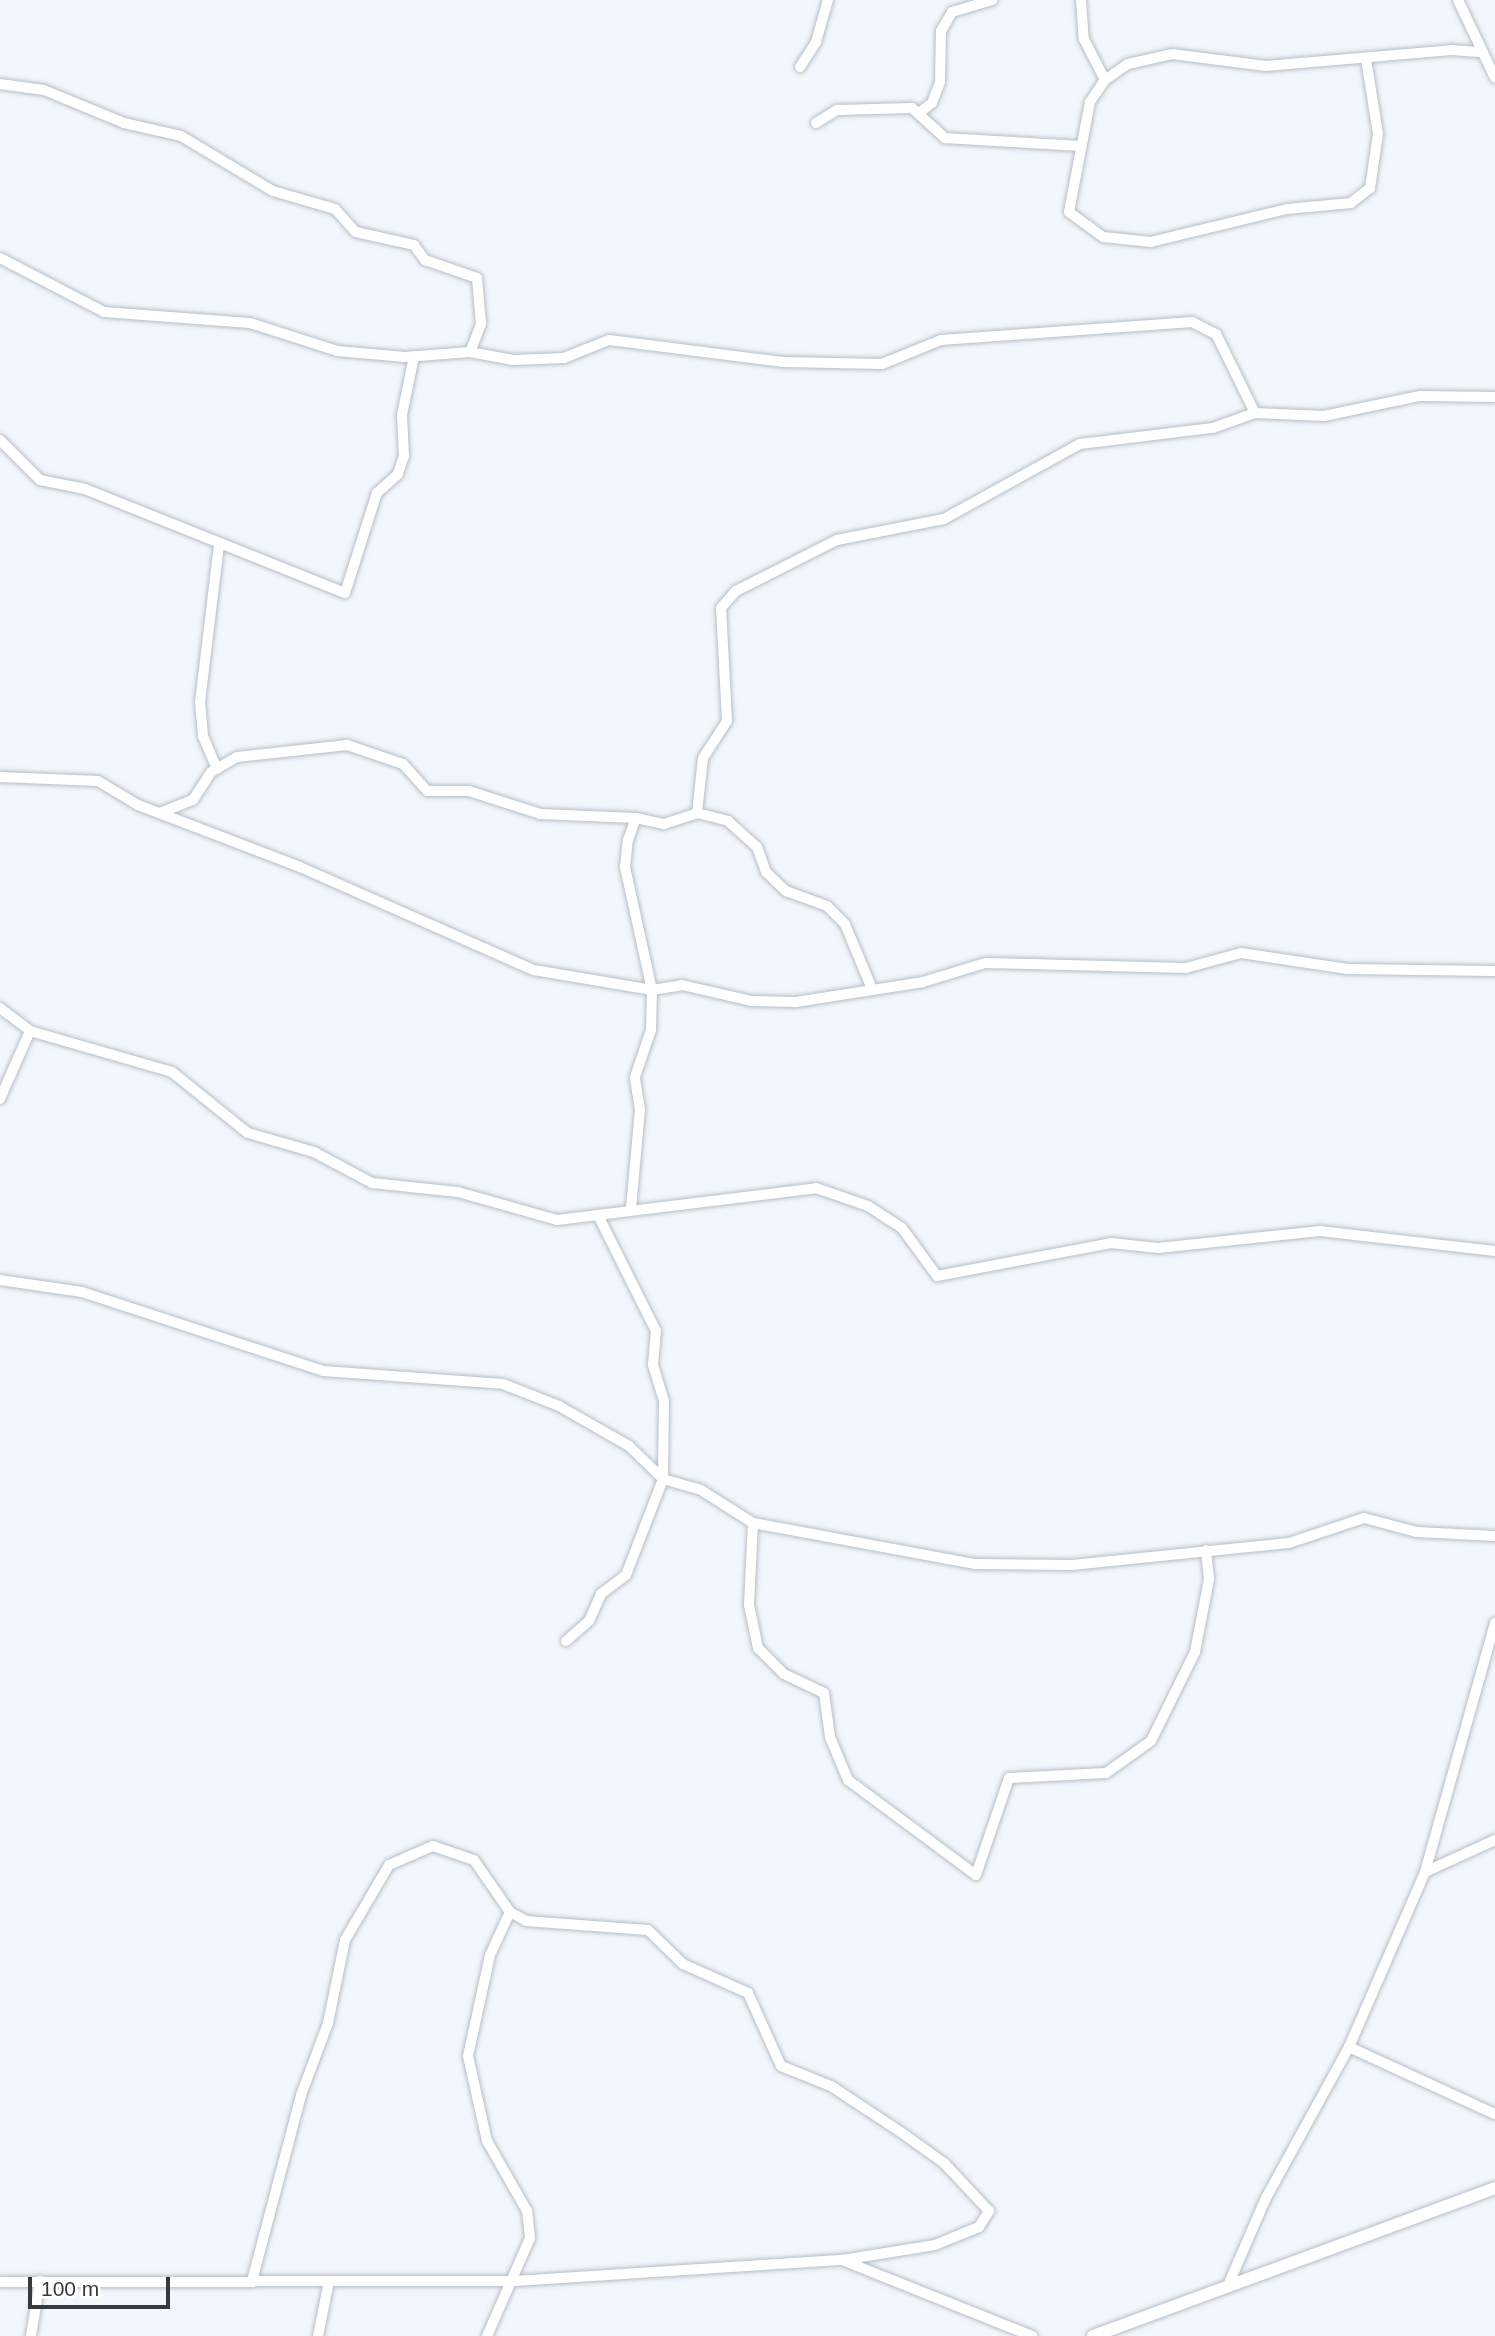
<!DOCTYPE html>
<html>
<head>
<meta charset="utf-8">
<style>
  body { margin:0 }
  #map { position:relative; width:1495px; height:2336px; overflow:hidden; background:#f2f7fd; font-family:Helvetica,sans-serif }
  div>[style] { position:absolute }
  .roads { filter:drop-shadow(0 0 2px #b7bec5) drop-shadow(0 0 2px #b7bec5) }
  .minor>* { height:10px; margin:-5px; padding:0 5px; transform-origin:5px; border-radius:5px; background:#fff }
  .tertiary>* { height:12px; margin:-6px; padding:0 6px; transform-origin:6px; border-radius:6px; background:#fff }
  span { translate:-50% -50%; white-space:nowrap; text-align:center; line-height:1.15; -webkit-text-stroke:5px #fff; paint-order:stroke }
  .scale { position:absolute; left:28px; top:2277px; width:142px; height:32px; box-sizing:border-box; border:4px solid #373a3d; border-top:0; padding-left:9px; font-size:21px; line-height:24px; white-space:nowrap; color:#373a3d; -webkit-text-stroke:5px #fff; paint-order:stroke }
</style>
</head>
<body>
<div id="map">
  <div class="roads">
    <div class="minor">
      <i style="left:1081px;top:0;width:39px;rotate:86deg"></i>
      <i style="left:1084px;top:39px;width:46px;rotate:62.9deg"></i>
      <i style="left:1458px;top:0;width:86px;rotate:64.6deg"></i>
      <i style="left:1366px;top:59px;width:76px;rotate:80.9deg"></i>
      <i style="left:1378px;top:134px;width:55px;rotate:98.4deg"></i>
      <i style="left:1370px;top:188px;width:24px;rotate:142deg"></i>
      <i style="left:1351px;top:203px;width:64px;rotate:174.6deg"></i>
      <i style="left:1287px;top:209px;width:140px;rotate:166.4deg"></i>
      <i style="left:1151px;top:242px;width:48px;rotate:-174.1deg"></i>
      <i style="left:1103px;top:237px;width:42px;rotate:-143.7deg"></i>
      <i style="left:1069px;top:212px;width:112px;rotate:-79.2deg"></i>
      <i style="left:1090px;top:102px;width:27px;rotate:-56deg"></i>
      <i style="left:1105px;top:80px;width:28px;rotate:-35deg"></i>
      <i style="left:1128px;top:64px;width:45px;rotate:-12.8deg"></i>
      <i style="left:1172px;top:54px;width:95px;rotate:7.3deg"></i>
      <i style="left:1266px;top:66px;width:186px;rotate:-4.9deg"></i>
      <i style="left:1451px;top:50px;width:32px;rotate:4deg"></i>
      <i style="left:800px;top:67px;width:30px;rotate:-57deg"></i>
      <i style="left:816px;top:42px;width:44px;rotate:-74.1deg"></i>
      <i style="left:0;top:84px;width:44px;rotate:7.8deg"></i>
      <i style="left:44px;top:90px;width:87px;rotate:22.4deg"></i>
      <i style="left:124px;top:123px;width:58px;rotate:12.8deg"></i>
      <i style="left:181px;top:136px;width:107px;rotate:30.9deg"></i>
      <i style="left:273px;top:191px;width:65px;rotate:16.2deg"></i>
      <i style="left:335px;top:209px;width:31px;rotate:48deg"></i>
      <i style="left:356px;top:232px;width:59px;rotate:12.6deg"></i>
      <i style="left:414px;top:245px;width:19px;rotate:54deg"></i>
      <i style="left:425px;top:260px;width:55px;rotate:19.1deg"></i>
      <i style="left:477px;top:278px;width:46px;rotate:85deg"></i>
      <i style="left:481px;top:324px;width:30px;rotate:111deg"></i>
      <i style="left:919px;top:113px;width:16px;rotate:-38deg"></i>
      <i style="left:932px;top:103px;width:22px;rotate:-69deg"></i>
      <i style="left:940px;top:82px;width:51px;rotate:-88.9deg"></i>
      <i style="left:941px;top:31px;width:22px;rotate:-60deg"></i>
      <i style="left:952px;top:12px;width:42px;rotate:-16.7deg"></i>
      <i style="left:816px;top:123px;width:25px;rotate:-32deg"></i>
      <i style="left:837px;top:110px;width:75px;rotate:-1.5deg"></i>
      <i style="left:912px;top:108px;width:45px;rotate:42.3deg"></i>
      <i style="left:945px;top:138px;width:135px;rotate:3.4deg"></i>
      <i style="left:0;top:258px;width:117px;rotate:27.4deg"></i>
      <i style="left:104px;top:312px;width:146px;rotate:4.3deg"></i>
      <i style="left:250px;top:323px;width:91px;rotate:17.8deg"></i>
      <i style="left:337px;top:351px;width:68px;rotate:5deg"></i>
      <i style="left:405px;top:357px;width:65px;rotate:-4.4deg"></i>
      <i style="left:470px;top:352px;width:44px;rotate:10.5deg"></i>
      <i style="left:513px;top:360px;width:51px;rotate:-2.2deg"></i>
      <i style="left:564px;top:358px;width:48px;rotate:-21.8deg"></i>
      <i style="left:609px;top:340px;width:176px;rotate:7.2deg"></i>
      <i style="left:784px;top:362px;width:98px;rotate:1.2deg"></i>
      <i style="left:882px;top:364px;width:64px;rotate:-22.1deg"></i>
      <i style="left:941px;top:340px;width:252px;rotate:-4.1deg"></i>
      <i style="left:1192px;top:322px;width:27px;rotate:27deg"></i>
      <i style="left:1216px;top:334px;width:88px;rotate:63.7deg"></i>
      <i style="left:0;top:440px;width:57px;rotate:45deg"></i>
      <i style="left:40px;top:480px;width:46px;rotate:11.3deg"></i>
      <i style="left:85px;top:489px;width:280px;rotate:21.8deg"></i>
      <i style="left:345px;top:593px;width:105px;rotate:-72.3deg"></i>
      <i style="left:377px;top:493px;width:28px;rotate:-42deg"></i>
      <i style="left:398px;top:474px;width:19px;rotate:-72deg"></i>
      <i style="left:404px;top:456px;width:41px;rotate:-92.8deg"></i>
      <i style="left:402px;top:415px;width:60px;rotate:-78.5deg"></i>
      <i style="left:217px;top:769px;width:36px;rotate:-113deg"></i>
      <i style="left:203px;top:736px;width:34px;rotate:-95deg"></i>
      <i style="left:200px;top:702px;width:158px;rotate:-83.1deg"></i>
      <i style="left:0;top:777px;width:98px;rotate:2.3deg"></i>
      <i style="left:98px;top:781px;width:47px;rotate:31deg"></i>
      <i style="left:138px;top:805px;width:173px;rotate:20.9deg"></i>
      <i style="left:300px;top:867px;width:256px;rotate:23.8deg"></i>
      <i style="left:534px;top:970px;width:120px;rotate:9.6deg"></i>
      <i style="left:652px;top:990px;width:30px;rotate:-9deg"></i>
      <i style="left:682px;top:985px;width:72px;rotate:12.9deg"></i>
      <i style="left:752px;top:1001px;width:44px;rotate:1.3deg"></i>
      <i style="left:796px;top:1002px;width:129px;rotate:-8.9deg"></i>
      <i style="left:923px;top:982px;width:65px;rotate:-17deg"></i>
      <i style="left:985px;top:963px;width:201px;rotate:1.4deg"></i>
      <i style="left:1186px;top:968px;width:57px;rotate:-15.3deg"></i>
      <i style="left:1241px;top:953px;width:108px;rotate:8.5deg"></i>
      <i style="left:1348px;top:969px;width:147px;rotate:0.8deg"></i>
      <i style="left:160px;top:813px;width:35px;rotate:-22deg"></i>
      <i style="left:193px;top:800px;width:33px;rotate:-57deg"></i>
      <i style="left:211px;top:772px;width:30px;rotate:-30deg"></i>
      <i style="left:237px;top:757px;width:111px;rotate:-6.2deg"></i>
      <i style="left:347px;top:745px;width:59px;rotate:18.7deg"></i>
      <i style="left:403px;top:764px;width:36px;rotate:48deg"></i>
      <i style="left:427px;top:791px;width:42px"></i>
      <i style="left:469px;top:791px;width:75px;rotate:17.9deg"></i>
      <i style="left:540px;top:814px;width:96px;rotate:2.4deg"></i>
      <i style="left:697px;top:813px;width:32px;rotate:14deg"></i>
      <i style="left:728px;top:821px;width:39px;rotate:42deg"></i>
      <i style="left:757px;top:847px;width:27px;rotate:70deg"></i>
      <i style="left:766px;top:872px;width:28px;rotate:44deg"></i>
      <i style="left:786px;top:891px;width:44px;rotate:20.1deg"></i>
      <i style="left:827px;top:906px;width:25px;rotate:45deg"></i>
      <i style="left:845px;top:924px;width:70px;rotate:67.4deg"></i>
      <i style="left:0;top:1008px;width:38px;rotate:37deg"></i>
      <i style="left:30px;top:1031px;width:148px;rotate:16.1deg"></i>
      <i style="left:172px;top:1072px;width:97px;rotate:38.8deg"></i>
      <i style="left:248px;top:1133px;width:69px;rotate:16.1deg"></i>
      <i style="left:314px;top:1152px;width:66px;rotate:28.1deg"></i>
      <i style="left:372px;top:1183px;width:86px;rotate:6deg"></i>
      <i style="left:458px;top:1192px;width:103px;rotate:15.8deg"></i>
      <i style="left:557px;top:1220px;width:261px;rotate:-7deg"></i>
      <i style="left:816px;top:1188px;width:55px;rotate:19.1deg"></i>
      <i style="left:868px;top:1206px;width:40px;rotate:32.9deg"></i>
      <i style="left:902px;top:1228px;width:59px;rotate:53.9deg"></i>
      <i style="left:937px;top:1276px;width:177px;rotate:-10.7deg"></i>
      <i style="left:1111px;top:1243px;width:47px;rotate:6.1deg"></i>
      <i style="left:1158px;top:1248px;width:163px;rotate:-6deg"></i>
      <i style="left:1320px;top:1231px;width:176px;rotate:6.5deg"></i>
      <i style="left:0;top:1099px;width:74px;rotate:-66.2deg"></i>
      <i style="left:631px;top:1208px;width:98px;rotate:-84.8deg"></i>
      <i style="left:640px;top:1110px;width:33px;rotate:-99deg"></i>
      <i style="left:635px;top:1077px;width:50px;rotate:-71.2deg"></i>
      <i style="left:651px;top:1030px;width:40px;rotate:-88.6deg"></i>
      <i style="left:652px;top:990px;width:126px;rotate:-102.4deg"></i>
      <i style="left:625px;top:867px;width:27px;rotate:-84deg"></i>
      <i style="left:628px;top:840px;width:23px;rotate:-70deg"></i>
      <i style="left:636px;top:818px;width:29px;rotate:12deg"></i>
      <i style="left:664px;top:824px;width:35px;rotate:-18deg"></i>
      <i style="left:697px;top:813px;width:55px;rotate:-83.8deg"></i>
      <i style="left:703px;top:758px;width:44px;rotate:-57deg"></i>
      <i style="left:727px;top:721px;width:113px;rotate:-93deg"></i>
      <i style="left:721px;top:608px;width:23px;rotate:-49deg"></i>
      <i style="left:736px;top:591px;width:113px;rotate:-26.8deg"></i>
      <i style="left:837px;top:540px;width:109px;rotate:-11.1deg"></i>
      <i style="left:944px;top:519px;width:155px;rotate:-28.9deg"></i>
      <i style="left:1080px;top:444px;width:134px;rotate:-6.9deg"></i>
      <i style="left:1213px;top:428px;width:45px;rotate:-19.7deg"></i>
      <i style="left:1255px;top:413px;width:69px;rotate:2.5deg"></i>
      <i style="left:1324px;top:416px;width:98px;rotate:-11.8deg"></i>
      <i style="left:1420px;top:396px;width:75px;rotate:0.8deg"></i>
      <i style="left:0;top:1280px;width:83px;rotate:8.3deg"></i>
      <i style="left:82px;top:1292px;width:254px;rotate:18.1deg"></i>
      <i style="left:323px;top:1371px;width:180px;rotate:4.1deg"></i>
      <i style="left:503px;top:1384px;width:60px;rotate:21.4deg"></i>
      <i style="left:559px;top:1406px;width:81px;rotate:29.7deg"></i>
      <i style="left:629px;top:1446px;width:47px;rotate:44.1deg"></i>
      <i style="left:663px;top:1479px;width:40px;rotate:16deg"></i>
      <i style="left:701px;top:1490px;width:62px;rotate:32.4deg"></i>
      <i style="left:753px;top:1523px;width:226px;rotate:10.5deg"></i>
      <i style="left:975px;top:1564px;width:97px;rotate:0.6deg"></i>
      <i style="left:1072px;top:1565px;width:218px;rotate:-5.8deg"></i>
      <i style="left:1289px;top:1543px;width:79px;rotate:-18.4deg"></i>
      <i style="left:1364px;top:1518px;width:55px;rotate:14.8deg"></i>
      <i style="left:1417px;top:1532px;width:78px;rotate:2.9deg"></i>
      <i style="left:753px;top:1523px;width:82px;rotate:92.8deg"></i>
      <i style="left:749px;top:1605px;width:44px;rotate:78.2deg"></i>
      <i style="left:758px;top:1648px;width:37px;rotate:45deg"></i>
      <i style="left:784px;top:1674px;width:44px;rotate:25.4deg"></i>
      <i style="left:824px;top:1693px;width:44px;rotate:82.2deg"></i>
      <i style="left:830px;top:1737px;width:47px;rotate:67.3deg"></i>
      <i style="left:848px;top:1780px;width:159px;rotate:36.6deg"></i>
      <i style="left:976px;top:1875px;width:102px;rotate:-71.2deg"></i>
      <i style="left:1009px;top:1778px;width:97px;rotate:-3deg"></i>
      <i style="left:1106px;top:1773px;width:55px;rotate:-35.4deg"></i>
      <i style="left:1151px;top:1741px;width:99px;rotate:-63.7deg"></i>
      <i style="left:1195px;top:1652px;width:74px;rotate:-79.1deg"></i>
      <i style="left:1209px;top:1579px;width:29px;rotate:-96deg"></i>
      <i style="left:566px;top:1641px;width:30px;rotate:-41deg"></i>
      <i style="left:589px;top:1621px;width:30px;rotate:-66deg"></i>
      <i style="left:601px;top:1594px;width:31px;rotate:-37deg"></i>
      <i style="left:626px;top:1575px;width:103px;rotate:-68.9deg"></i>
      <i style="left:663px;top:1479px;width:78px;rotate:-89.3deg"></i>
      <i style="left:664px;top:1401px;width:38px;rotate:-107deg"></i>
      <i style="left:653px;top:1365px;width:34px;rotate:-85deg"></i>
      <i style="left:656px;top:1331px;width:130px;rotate:-116.6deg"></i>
      <i style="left:1425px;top:1872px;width:77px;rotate:-24.6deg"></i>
      <i style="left:1349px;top:2047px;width:161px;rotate:24.7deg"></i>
      <i style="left:252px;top:2281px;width:192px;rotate:-75.2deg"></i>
      <i style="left:301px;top:2095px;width:77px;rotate:-69.4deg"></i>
      <i style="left:328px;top:2023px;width:85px;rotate:-78.4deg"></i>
      <i style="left:345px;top:1940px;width:87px;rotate:-59.6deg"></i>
      <i style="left:389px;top:1865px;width:48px;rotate:-23.4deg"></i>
      <i style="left:433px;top:1846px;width:43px;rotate:18.9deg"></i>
      <i style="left:474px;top:1860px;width:63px;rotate:55.3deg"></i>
      <i style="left:510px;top:1912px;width:18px;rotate:29deg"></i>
      <i style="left:526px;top:1921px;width:122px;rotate:4.2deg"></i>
      <i style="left:648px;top:1930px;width:49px;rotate:44.2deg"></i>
      <i style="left:683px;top:1964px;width:71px;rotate:24deg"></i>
      <i style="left:748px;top:1993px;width:80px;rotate:65.7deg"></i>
      <i style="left:781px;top:2066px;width:54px;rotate:21.8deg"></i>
      <i style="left:831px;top:2086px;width:85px;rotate:33.5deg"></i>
      <i style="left:902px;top:2133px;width:52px;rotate:35.5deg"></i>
      <i style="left:944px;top:2163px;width:66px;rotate:46.8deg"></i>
      <i style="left:989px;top:2211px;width:19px;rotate:122deg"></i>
      <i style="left:979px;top:2227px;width:48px;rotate:157.8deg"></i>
      <i style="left:935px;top:2245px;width:94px;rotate:170.8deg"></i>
      <i style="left:1230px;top:2281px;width:90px;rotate:-66.6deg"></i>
      <i style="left:1266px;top:2198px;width:172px;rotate:-61.2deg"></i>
      <i style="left:1349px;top:2047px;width:191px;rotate:-66.5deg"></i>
      <i style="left:1425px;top:1872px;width:259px;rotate:-74.3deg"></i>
      <i style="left:0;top:2282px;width:516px;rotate:-0.11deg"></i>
      <i style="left:516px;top:2281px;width:327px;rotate:-3.7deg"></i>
      <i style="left:842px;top:2260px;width:205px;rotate:21.8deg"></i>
      <i style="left:31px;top:2336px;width:56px;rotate:-80.7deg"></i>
      <i style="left:318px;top:2336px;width:56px;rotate:-78.7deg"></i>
      <i style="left:487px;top:2336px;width:107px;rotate:-66.3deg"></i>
      <i style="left:530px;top:2238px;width:27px;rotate:-96deg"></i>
      <i style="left:527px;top:2211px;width:81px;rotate:-119.7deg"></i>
      <i style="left:487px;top:2141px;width:87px;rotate:-102.6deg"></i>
      <i style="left:468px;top:2056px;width:103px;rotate:-77.7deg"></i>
      <i style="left:490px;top:1955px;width:47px;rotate:-65.1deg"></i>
    </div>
    <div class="tertiary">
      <i style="left:1093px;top:2336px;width:428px;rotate:-20.2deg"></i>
    </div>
  </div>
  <div class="scale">100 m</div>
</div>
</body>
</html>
